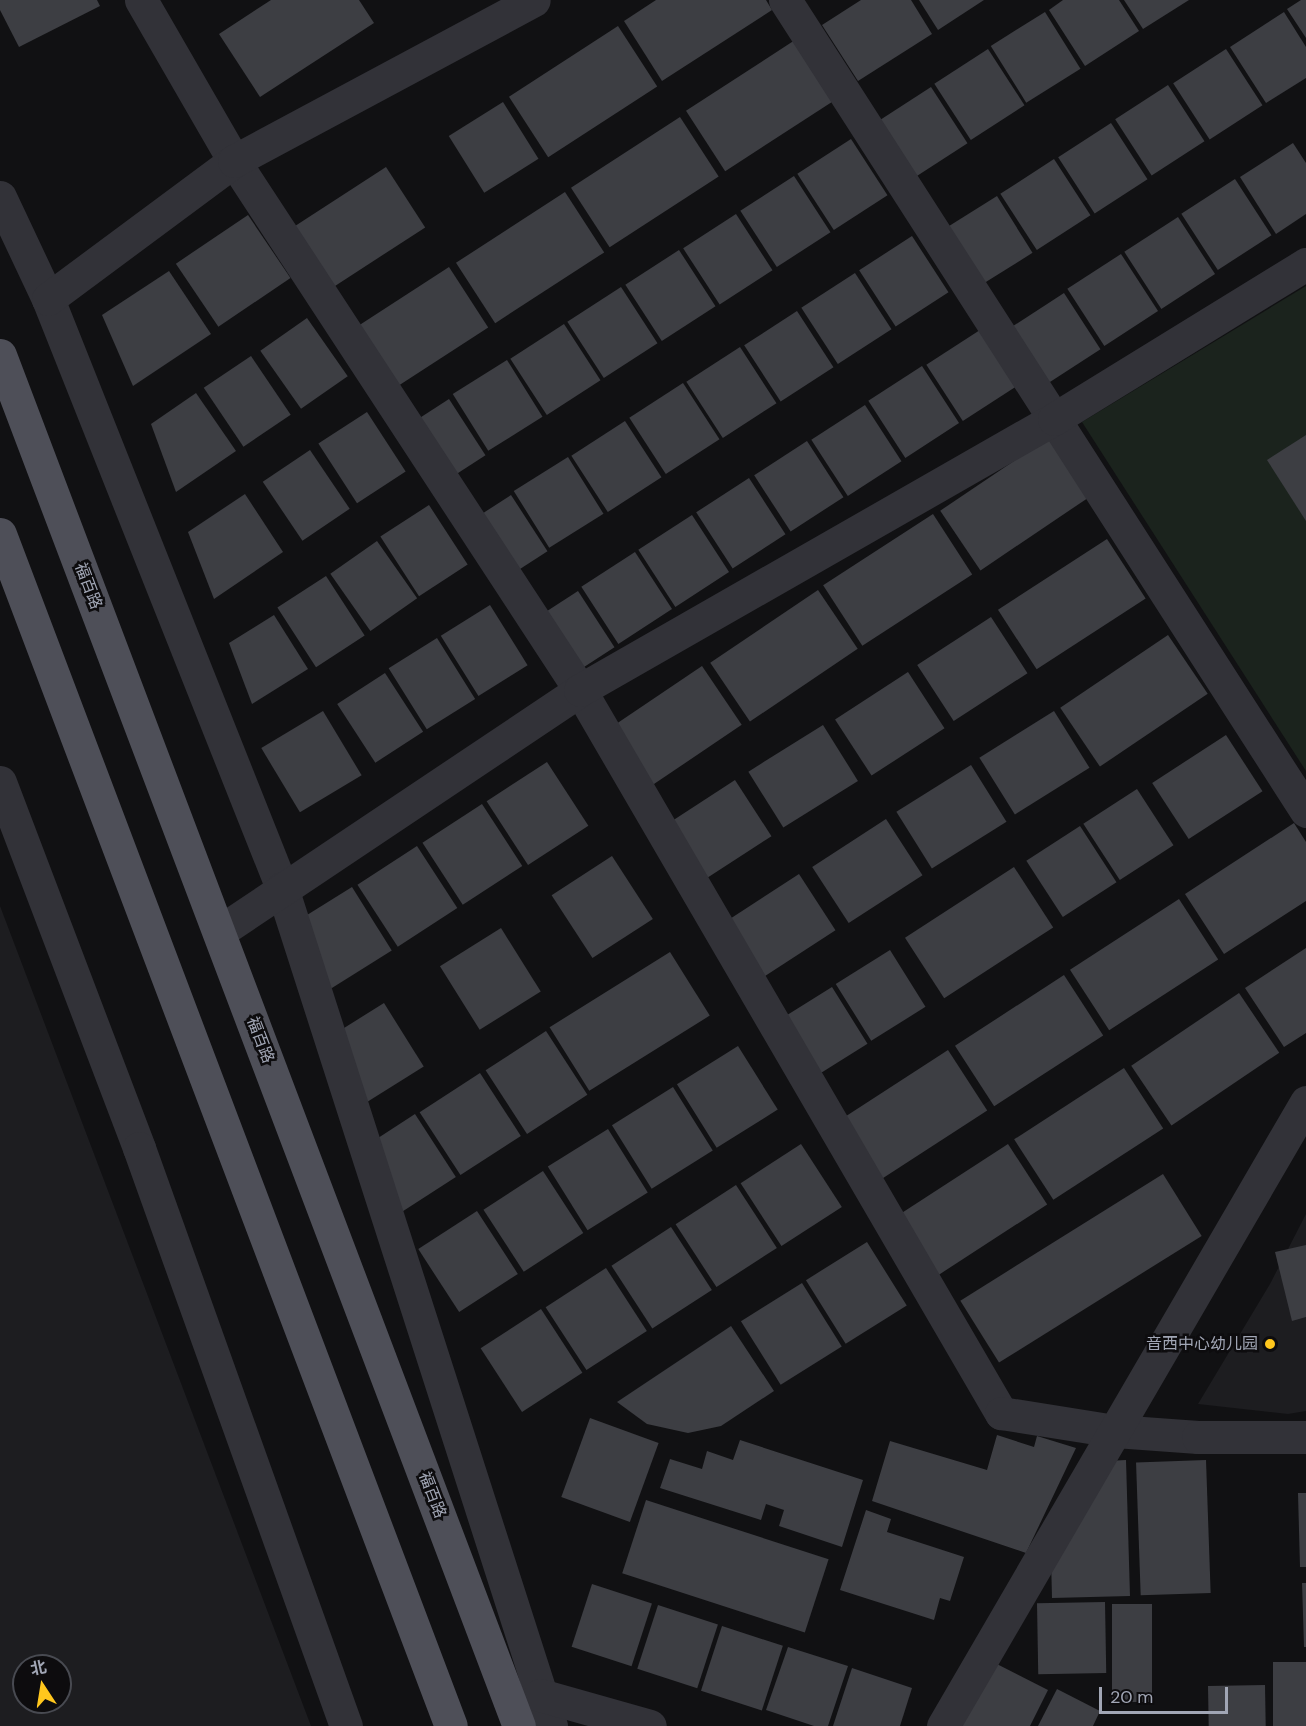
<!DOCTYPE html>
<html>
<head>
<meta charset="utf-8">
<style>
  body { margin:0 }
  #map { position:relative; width:1306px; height:1726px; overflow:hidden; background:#111113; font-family:"DM Sans","Noto Sans SC",sans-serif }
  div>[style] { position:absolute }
  .built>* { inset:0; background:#1d1d20 }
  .green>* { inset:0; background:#1b231d }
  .building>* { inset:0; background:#3d3e43; transform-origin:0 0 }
  .minor>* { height:33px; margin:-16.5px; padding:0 16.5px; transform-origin:16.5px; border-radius:16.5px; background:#323238 }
  .major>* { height:33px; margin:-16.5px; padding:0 16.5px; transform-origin:16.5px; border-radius:16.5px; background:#4e4f58 }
  .dots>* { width:16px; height:16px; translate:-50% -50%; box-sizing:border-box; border:3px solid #0d0c0e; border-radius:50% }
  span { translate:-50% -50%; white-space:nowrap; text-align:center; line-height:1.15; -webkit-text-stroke:5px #0d0c0e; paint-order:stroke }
  .street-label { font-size:16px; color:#a1a6b5 }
  .poi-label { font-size:16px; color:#a1a6b5 }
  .right { translate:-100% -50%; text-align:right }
  .north { position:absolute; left:12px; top:1654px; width:60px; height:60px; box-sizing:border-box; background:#0d0c0e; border:2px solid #484a51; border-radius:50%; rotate:348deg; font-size:16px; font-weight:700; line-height:24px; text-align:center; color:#a1a6b5 }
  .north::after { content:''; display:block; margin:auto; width:21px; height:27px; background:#ffc71d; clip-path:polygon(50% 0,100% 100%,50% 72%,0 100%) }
  .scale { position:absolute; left:1099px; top:1687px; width:129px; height:27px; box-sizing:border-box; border:3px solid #a1a6b5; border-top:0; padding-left:8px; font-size:18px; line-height:21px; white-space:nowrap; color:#a1a6b5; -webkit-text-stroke:4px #0d0c0e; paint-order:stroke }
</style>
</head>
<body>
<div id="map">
  <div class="built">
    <i style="clip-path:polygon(evenodd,0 906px,311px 1726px,0 1726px,0 906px,24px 1666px,60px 1666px,60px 1702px,24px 1702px,24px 1666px)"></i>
    <i style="clip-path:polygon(1306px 1214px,1306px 1411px,1288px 1414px,1198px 1404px,1270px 1284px)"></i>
  </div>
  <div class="green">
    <i style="clip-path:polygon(1306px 286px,1306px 771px,1082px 422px)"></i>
  </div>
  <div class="building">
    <i style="clip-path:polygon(0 0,97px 0,100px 6px,19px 47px,0 10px)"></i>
    <i style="clip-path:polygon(271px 0,359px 0,374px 23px,260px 97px,219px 34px)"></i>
    <i style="clip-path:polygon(656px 0,766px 0,772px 10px,662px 81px,624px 21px)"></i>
    <i style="clip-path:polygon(861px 0,911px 0,932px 34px,858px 81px,822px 25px)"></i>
    <i style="clip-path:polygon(919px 0,984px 0,938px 30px)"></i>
    <i style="clip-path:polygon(1063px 0,1119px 0,1139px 31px,1085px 66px,1049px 10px)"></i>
    <i style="clip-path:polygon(1124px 0,1189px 0,1143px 29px)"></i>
    <i style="clip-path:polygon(1301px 0,1306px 0,1306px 38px,1287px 9px)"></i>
    <i style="left:1045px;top:12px;width:67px;height:64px;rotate:58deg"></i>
    <i style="clip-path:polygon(1284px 12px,1306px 47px,1306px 78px,1266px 103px,1230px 47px)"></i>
    <i style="left:618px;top:26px;width:72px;height:130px;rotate:57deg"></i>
    <i style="left:795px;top:40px;width:72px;height:130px;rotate:57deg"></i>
    <i style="left:988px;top:49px;width:67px;height:64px;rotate:57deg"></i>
    <i style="left:1226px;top:49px;width:67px;height:63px;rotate:57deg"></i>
    <i style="left:1168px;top:85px;width:67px;height:63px;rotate:57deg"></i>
    <i style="left:931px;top:87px;width:67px;height:64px;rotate:57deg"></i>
    <i style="left:503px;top:102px;width:67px;height:64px;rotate:58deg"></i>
    <i style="left:680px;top:117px;width:71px;height:130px;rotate:57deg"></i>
    <i style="left:1111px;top:123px;width:67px;height:63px;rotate:57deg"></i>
    <i style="left:851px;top:139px;width:67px;height:64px;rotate:57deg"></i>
    <i style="clip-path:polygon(1293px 143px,1306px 163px,1306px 214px,1276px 234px,1240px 177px)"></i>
    <i style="left:1054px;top:159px;width:67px;height:64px;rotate:57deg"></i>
    <i style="left:386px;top:167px;width:72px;height:130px;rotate:57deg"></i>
    <i style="left:794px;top:176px;width:67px;height:64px;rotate:57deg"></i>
    <i style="left:1235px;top:179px;width:67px;height:64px;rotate:57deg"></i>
    <i style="left:565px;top:192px;width:72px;height:130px;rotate:57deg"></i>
    <i style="left:997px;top:196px;width:67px;height:64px;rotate:58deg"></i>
    <i style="left:736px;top:214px;width:67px;height:63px;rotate:57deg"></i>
    <i style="left:248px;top:215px;width:76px;height:87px;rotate:56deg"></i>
    <i style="left:1178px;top:217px;width:68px;height:64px;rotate:57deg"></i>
    <i style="left:912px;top:236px;width:67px;height:63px;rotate:57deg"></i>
    <i style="left:679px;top:250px;width:67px;height:64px;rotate:57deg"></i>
    <i style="left:1121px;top:254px;width:68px;height:64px;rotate:57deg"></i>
    <i style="left:449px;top:267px;width:72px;height:131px;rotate:57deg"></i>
    <i style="clip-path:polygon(169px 271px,211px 334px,133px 386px,102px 315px)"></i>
    <i style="left:855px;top:273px;width:67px;height:64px;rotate:57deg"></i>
    <i style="left:621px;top:287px;width:67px;height:64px;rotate:57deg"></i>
    <i style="left:1064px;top:293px;width:67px;height:63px;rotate:57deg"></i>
    <i style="left:797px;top:311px;width:67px;height:63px;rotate:57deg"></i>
    <i style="left:307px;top:318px;width:71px;height:57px;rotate:55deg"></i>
    <i style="left:564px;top:324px;width:67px;height:64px;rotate:57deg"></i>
    <i style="left:980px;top:330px;width:67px;height:64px;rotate:57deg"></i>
    <i style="left:740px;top:347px;width:67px;height:64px;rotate:57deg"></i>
    <i style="left:251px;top:356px;width:71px;height:57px;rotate:56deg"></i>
    <i style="left:507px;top:360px;width:67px;height:64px;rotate:58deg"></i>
    <i style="left:922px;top:366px;width:68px;height:64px;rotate:57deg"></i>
    <i style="left:683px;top:383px;width:67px;height:64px;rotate:57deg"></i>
    <i style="clip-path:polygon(196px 393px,236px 451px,176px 492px,151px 424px)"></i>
    <i style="left:449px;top:399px;width:67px;height:64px;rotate:57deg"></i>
    <i style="left:865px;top:405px;width:67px;height:64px;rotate:57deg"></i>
    <i style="left:367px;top:412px;width:71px;height:58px;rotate:57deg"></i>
    <i style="left:625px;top:421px;width:67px;height:64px;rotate:57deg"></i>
    <i style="clip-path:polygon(1306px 435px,1306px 521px,1267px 460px)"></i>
    <i style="left:1048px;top:438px;width:72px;height:130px;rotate:56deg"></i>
    <i style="left:807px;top:441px;width:67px;height:63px;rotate:57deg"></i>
    <i style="left:310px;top:450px;width:71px;height:57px;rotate:56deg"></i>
    <i style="left:568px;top:457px;width:67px;height:64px;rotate:58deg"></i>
    <i style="left:749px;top:478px;width:67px;height:63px;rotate:57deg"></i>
    <i style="clip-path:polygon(245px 494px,283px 552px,214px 599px,188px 532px)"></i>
    <i style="left:511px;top:495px;width:67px;height:64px;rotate:57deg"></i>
    <i style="left:429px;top:505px;width:71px;height:58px;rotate:57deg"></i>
    <i style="left:933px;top:514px;width:72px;height:131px;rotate:57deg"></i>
    <i style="left:692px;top:515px;width:68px;height:64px;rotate:57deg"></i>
    <i style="left:1107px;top:539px;width:71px;height:130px;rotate:57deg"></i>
    <i style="left:377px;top:541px;width:70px;height:57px;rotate:55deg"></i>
    <i style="left:635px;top:552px;width:68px;height:64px;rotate:57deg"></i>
    <i style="left:326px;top:576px;width:71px;height:58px;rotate:57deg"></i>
    <i style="left:818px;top:590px;width:71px;height:130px;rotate:56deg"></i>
    <i style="left:578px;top:591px;width:67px;height:63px;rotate:57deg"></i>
    <i style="left:490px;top:605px;width:71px;height:58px;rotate:58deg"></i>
    <i style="clip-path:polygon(274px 615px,308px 669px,252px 704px,229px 643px)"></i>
    <i style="left:991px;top:617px;width:67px;height:88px;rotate:57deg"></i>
    <i style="left:1168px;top:635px;width:71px;height:130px;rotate:56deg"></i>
    <i style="left:437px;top:638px;width:72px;height:57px;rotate:58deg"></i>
    <i style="left:702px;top:666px;width:71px;height:130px;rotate:56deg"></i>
    <i style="left:908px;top:672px;width:67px;height:87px;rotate:57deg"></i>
    <i style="left:385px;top:673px;width:70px;height:57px;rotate:57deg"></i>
    <i style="left:323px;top:711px;width:75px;height:72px;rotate:59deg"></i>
    <i style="left:1054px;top:711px;width:67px;height:88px;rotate:58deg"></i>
    <i style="left:823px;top:725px;width:66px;height:88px;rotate:58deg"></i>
    <i style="left:1226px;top:735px;width:67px;height:88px;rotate:57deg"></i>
    <i style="left:547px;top:762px;width:76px;height:72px;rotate:57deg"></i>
    <i style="left:971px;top:765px;width:67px;height:88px;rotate:58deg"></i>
    <i style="left:735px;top:780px;width:67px;height:87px;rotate:57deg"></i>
    <i style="left:1137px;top:789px;width:67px;height:64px;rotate:57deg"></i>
    <i style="left:482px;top:804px;width:74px;height:71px;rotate:57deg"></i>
    <i style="left:886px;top:819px;width:67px;height:88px;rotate:57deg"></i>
    <i style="clip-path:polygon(1294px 823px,1306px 842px,1306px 901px,1224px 954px,1185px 894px)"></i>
    <i style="left:1080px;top:826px;width:67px;height:64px;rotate:57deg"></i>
    <i style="left:417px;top:846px;width:74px;height:71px;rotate:57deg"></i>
    <i style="left:612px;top:856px;width:75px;height:72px;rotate:57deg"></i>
    <i style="left:1014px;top:867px;width:72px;height:130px;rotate:57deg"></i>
    <i style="left:799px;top:874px;width:67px;height:88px;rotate:57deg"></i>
    <i style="left:352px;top:887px;width:75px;height:71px;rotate:58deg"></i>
    <i style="left:1179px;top:899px;width:72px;height:130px;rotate:57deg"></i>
    <i style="left:501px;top:928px;width:75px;height:72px;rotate:58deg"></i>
    <i style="clip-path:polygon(1306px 948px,1306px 1033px,1284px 1047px,1245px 988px)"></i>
    <i style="left:890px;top:950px;width:67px;height:64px;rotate:58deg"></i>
    <i style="left:670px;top:952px;width:75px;height:142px;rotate:58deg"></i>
    <i style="left:1064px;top:975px;width:72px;height:130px;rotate:57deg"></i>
    <i style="left:832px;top:987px;width:67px;height:64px;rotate:58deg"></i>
    <i style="left:1239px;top:993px;width:72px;height:130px;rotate:56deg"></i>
    <i style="left:384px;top:1003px;width:75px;height:72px;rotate:58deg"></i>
    <i style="left:546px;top:1031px;width:76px;height:72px;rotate:57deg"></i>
    <i style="left:738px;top:1046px;width:75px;height:72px;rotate:58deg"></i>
    <i style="left:948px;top:1050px;width:72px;height:131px;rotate:57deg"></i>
    <i style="left:1124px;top:1068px;width:72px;height:131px;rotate:57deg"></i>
    <i style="left:480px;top:1073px;width:75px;height:72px;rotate:57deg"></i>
    <i style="left:673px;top:1087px;width:75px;height:72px;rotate:58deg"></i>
    <i style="left:415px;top:1114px;width:75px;height:72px;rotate:57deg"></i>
    <i style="left:608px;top:1129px;width:75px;height:71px;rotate:58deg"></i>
    <i style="left:801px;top:1144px;width:75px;height:72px;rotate:57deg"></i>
    <i style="left:1008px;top:1144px;width:72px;height:130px;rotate:57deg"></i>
    <i style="left:543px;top:1171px;width:74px;height:71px;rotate:57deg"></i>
    <i style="left:1163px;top:1174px;width:73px;height:239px;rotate:58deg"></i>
    <i style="left:736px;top:1185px;width:75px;height:72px;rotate:57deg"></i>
    <i style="left:477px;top:1211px;width:75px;height:70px;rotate:57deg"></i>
    <i style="left:671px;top:1227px;width:75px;height:71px;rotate:57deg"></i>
    <i style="left:867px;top:1242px;width:75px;height:72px;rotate:58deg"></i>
    <i style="clip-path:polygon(1306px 1245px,1306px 1317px,1292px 1321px,1275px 1252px)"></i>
    <i style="left:606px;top:1268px;width:75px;height:72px;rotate:57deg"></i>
    <i style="left:802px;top:1283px;width:75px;height:72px;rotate:58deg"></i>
    <i style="left:541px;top:1309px;width:76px;height:72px;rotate:57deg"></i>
    <i style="clip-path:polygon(731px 1326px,774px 1391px,721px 1426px,688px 1433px,647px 1424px,617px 1402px)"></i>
    <i style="left:590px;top:1418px;width:73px;height:84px;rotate:20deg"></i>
    <i style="clip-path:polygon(997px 1435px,1034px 1447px,1037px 1436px,1076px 1448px,1026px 1553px,872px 1501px,890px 1441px,987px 1470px)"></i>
    <i style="clip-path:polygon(740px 1440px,863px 1480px,842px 1547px,779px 1526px,784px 1510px,766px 1504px,761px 1520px,660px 1488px,670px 1459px,702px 1469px,707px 1451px,733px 1460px)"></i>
    <i style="clip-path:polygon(1126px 1460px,1130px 1596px,1052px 1598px,1051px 1558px,1107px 1461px)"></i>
    <i style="left:1206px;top:1460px;width:133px;height:70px;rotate:88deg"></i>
    <i style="clip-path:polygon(1298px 1493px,1306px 1493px,1306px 1567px,1300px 1567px)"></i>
    <i style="left:646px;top:1500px;width:192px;height:77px;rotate:18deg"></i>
    <i style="clip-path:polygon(866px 1510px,891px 1519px,887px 1532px,964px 1557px,950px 1601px,940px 1598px,934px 1620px,840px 1590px)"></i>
    <i style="clip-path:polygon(1302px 1583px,1306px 1583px,1306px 1647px,1304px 1647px)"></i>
    <i style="left:592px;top:1584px;width:63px;height:66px;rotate:18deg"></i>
    <i style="left:1105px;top:1602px;width:71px;height:68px;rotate:89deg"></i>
    <i style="left:1112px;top:1604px;width:40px;height:98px"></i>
    <i style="left:658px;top:1605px;width:63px;height:67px;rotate:18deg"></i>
    <i style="left:722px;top:1626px;width:64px;height:68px;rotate:18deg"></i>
    <i style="clip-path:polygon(788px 1647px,848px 1666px,828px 1726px,814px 1726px,766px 1710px)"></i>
    <i style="clip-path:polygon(989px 1660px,1048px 1690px,1030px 1726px,957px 1726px)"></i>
    <i style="left:1306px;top:1662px;width:64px;height:33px;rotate:90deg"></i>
    <i style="clip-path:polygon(852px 1668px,912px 1688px,900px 1726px,833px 1726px)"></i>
    <i style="left:1265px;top:1685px;width:41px;height:57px;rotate:89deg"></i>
    <i style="clip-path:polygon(1057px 1689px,1100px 1711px,1093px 1726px,1038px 1726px)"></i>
  </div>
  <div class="minor">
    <i style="left:141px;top:0;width:186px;rotate:60deg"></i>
    <i style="left:234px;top:161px;width:632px;rotate:56.81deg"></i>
    <i style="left:580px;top:690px;width:837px;rotate:59.79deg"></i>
    <i style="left:1001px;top:1413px;width:115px;rotate:9deg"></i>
    <i style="left:1115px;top:1431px;width:83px;rotate:4.1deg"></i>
    <i style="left:1198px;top:1437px;width:108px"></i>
    <i style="left:785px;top:0;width:964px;rotate:57.28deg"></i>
    <i style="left:0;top:197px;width:113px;rotate:64.8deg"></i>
    <i style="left:48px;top:299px;width:634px;rotate:68.33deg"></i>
    <i style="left:282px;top:888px;width:880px;rotate:72.2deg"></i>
    <i style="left:48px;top:299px;width:232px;rotate:-36.6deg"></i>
    <i style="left:234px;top:161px;width:340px;rotate:-28.2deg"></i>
    <i style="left:0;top:782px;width:392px;rotate:69.2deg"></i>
    <i style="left:139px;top:1148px;width:614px;rotate:70.3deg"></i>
    <i style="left:219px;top:932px;width:435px;rotate:-33.8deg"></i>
    <i style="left:580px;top:690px;width:546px;rotate:-29.76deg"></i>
    <i style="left:1054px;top:419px;width:296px;rotate:-31.6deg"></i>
    <i style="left:540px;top:1695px;width:114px;rotate:15.7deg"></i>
    <i style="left:943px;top:1726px;width:722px;rotate:-59.81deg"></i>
  </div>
  <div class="major">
    <i style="left:0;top:355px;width:1466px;rotate:69.27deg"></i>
    <i style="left:0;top:534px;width:1274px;rotate:69.28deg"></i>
  </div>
  <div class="dots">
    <i style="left:1270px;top:1344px;background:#ffc71d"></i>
  </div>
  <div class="street-label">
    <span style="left:88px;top:586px;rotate:69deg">福百路</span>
    <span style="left:260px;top:1040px;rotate:69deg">福百路</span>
    <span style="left:432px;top:1495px;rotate:69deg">福百路</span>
  </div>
  <div class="poi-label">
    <span class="right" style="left:1258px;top:1344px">音西中心幼儿园</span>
  </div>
  <div class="north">北</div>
  <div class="scale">20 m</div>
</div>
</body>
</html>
